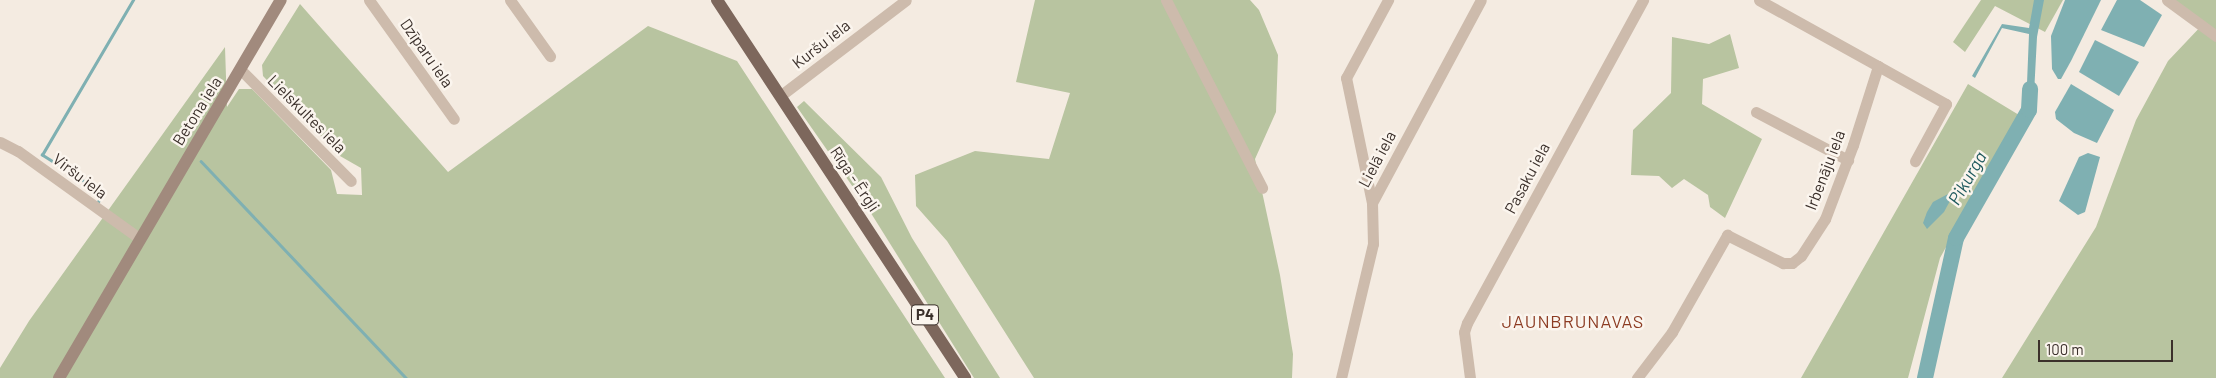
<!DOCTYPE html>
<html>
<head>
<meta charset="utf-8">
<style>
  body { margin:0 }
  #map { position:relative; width:2216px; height:378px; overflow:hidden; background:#f4ebe1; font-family:Barlow,sans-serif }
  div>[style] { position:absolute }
  .green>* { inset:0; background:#b8c4a0 }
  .water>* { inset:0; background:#7fb0b2 }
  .stream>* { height:2.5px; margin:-1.25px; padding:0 1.25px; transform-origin:1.25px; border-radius:1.25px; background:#7fb0b2 }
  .river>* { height:16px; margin:-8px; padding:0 8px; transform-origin:8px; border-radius:8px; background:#7fb0b2 }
  .minor>* { height:11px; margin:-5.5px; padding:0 5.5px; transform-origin:5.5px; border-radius:5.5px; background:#cdbbac }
  .secondary>* { height:12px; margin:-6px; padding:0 6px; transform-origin:6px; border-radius:6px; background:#a18a7d }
  .primary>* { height:12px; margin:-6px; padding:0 6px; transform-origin:6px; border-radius:6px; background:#7d675c }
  span { translate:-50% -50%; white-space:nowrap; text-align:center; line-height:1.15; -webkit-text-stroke:5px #fbf5ee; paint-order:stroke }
  .shield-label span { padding:1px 4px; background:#fbf5ee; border:1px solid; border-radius:4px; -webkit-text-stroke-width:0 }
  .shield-label { font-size:15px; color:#3b302b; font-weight:700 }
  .street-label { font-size:16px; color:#3b302b }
  .water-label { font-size:18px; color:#1f5a5e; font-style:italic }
  .neighbourhood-label { font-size:18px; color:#8c3b22; letter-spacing:1px }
  .scale { position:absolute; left:2038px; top:340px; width:135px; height:22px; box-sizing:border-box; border:2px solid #3b302b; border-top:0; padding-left:6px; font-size:15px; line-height:18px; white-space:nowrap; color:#3b302b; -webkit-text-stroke:4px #fbf5ee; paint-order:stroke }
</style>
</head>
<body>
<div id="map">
  <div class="green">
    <i style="clip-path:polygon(1035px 0,1250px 0,1259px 10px,1278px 55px,1276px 112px,1255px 159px,1280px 275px,1293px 354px,1292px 378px,1034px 378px,947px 241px,916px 206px,915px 175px,975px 151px,1049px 159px,1070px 93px,1016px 82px)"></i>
    <i style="clip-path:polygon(1981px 0,2063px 0,2045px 32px,1995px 6px,1965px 52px,1953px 42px)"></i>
    <i style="clip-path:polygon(2173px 0,2216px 0,2216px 378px,2002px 378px,2096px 227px,2136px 120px,2168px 61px,2204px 23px)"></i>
    <i style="clip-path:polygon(300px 4px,448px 172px,648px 26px,737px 61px,945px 378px,0 378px,0 368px,29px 321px,225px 47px,227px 107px,239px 89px,252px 89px,331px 170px,337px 194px,362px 195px,361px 168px,340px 156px,263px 76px,262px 65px)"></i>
    <i style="clip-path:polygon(1730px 34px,1739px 68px,1703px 79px,1702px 104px,1762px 139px,1725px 218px,1710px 207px,1708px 195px,1684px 179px,1672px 188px,1659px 176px,1631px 175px,1633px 130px,1671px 93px,1672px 37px,1709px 44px)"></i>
    <i style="clip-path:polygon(1968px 84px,2019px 115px,1940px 258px,1908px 378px,1801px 378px)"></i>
    <i style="clip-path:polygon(804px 101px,881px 177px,912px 238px,1000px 378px,974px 378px,869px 210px,797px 107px)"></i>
  </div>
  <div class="water">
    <i style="clip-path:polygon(2034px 0,2044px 0,2037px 37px,2033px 113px,2026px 108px,2029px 34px,2002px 28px,1975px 78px,1972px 76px,2002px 24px,2029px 28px)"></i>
    <i style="clip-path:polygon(2065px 0,2101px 0,2071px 61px,2061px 79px,2058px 79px,2052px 69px,2051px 36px)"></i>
    <i style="clip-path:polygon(2117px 0,2140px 0,2162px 15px,2144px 47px,2101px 30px)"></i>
    <i style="clip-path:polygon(2095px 40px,2139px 62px,2119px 96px,2079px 72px)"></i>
    <i style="clip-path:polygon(2071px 84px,2114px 110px,2097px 143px,2074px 133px,2056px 119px,2055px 112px)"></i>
    <i style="clip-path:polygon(2088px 153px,2100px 157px,2085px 212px,2078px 215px,2059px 201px,2079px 157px)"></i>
    <i style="clip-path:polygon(1948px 194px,1951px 199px,1944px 212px,1927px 229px,1923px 223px,1927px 212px,1933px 202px)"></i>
  </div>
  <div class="stream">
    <i style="left:201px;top:161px;width:299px;rotate:46.6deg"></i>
    <i style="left:98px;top:202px;width:10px;rotate:-66deg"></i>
    <i style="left:102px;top:193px;width:71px;rotate:-147.7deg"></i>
    <i style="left:42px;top:155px;width:180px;rotate:-59.6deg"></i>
  </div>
  <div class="river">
    <i style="left:1925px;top:378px;width:143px;rotate:-77.5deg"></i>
    <i style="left:1956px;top:238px;width:147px;rotate:-60.3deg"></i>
    <i style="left:2029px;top:110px;width:21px;rotate:-87deg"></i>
  </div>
  <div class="minor">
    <i style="left:369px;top:0;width:146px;rotate:54.5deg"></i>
    <i style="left:510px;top:0;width:69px;rotate:54.5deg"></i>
    <i style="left:1166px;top:0;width:211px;rotate:62.9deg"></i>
    <i style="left:2167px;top:0;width:61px;rotate:36.3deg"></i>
    <i style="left:1878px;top:66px;width:78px;rotate:29.2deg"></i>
    <i style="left:1946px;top:104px;width:65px;rotate:118.5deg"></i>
    <i style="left:241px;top:70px;width:156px;rotate:45.3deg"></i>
    <i style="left:780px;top:96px;width:158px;rotate:-37.3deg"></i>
    <i style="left:1756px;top:112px;width:104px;rotate:27.6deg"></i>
    <i style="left:0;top:142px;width:20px;rotate:27deg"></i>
    <i style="left:18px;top:151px;width:149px;rotate:35.7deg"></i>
    <i style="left:1372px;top:203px;width:128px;rotate:-101.7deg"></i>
    <i style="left:1346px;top:78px;width:89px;rotate:-61.7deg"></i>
    <i style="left:1341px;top:378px;width:138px;rotate:-76.6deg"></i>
    <i style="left:1373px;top:244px;width:41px;rotate:-91.4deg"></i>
    <i style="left:1372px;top:203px;width:230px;rotate:-61.8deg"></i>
    <i style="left:1470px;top:378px;width:46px;rotate:-97.4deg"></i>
    <i style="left:1464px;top:332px;width:9px;rotate:-72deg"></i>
    <i style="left:1467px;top:323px;width:368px;rotate:-61.4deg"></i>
    <i style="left:1637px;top:378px;width:58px;rotate:-52.7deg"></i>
    <i style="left:1672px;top:332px;width:112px;rotate:-60.4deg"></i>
    <i style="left:1727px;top:235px;width:63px;rotate:26.6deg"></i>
    <i style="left:1783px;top:263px;width:9px"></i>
    <i style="left:1792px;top:263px;width:11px;rotate:-38deg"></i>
    <i style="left:1801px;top:256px;width:44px;rotate:-57deg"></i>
    <i style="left:1825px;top:219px;width:79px;rotate:-69.3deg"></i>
    <i style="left:1853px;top:145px;width:83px;rotate:-72.4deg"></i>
    <i style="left:1878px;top:66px;width:136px;rotate:-151deg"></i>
  </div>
  <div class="secondary">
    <i style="left:59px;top:378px;width:438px;rotate:-59.6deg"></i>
  </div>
  <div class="primary">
    <i style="left:717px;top:0;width:452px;rotate:56.7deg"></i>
  </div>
  <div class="shield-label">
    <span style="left:925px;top:315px">P4</span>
  </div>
  <div class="street-label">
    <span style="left:821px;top:44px;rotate:-38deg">Kuršu iela</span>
    <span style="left:427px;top:53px;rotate:55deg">Dzīparu iela</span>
    <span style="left:197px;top:111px;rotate:-58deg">Betona iela</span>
    <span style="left:307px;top:114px;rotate:45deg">Lielskultes iela</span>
    <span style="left:1377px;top:159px;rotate:-62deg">Lielā iela</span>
    <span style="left:1825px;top:170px;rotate:-69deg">Irbenāju iela</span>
    <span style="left:80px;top:176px;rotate:37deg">Viršu iela</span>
    <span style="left:1527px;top:178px;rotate:-62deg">Pasaku iela</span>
    <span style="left:855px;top:179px;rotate:56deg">Rīga - Ērgļi</span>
  </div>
  <div class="water-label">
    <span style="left:1967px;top:178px;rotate:-60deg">Piķurga</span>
  </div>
  <div class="neighbourhood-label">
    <span style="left:1573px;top:321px">JAUNBRUNAVAS</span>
  </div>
  <div class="scale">100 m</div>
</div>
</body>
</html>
